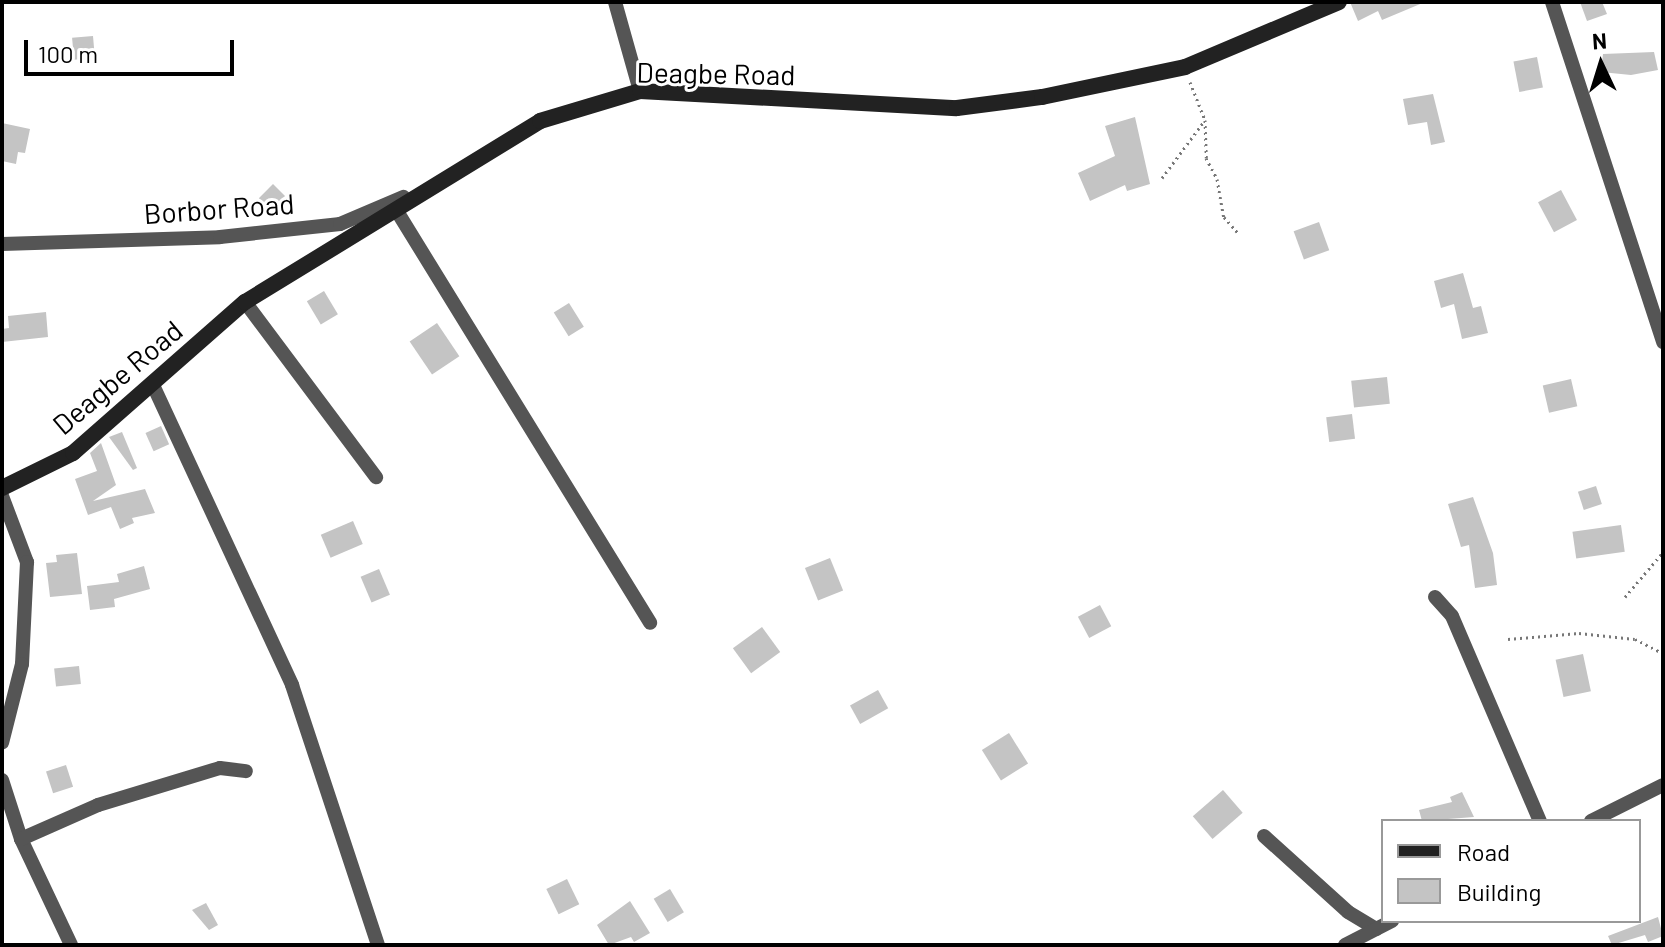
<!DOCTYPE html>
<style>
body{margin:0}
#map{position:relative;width:1665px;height:947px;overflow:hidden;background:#fff;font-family:Barlow,sans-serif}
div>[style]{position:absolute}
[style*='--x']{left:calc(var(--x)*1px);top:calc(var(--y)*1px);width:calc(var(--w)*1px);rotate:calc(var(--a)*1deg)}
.building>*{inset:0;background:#c4c4c4;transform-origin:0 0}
.path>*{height:3px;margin-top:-1.5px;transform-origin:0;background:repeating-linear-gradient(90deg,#777 0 2px,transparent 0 6px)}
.street>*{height:14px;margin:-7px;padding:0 7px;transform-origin:7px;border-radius:7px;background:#555}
.secondary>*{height:16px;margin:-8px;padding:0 8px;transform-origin:8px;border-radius:8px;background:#222}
span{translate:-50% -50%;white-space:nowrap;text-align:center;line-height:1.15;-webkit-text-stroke:6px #fff;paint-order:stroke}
.street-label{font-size:28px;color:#000}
.frame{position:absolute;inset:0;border:4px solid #000;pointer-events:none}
.legend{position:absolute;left:1381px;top:819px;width:260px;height:104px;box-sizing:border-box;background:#fff;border:2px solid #999;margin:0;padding:10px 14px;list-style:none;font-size:24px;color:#000}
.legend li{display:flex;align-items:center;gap:16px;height:40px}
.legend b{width:40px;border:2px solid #999}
.north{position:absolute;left:1561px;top:24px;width:80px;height:80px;-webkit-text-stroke:6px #fff;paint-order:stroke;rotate:356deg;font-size:22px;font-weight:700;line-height:32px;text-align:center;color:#000}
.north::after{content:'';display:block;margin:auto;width:28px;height:36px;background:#000;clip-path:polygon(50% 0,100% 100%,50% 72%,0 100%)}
.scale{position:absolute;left:24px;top:40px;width:210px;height:36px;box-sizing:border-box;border:4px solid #000;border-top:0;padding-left:10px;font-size:24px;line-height:28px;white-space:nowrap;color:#000;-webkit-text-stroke:6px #fff;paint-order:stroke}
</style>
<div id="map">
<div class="building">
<div style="clip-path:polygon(1350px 2px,1425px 2px,1382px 20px,1378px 11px,1358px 21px)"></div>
<div style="clip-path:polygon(1580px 2px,1602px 2px,1607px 14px,1587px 21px)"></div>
<div style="left:93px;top:36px;width:22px;height:21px;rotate:85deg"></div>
<div style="clip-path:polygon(1654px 52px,1658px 70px,1631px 75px,1601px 72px,1603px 54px)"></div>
<div style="left:1537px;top:57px;width:31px;height:24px;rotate:79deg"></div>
<div style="clip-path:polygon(1433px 94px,1445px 142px,1431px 145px,1427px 122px,1408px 125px,1403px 99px)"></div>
<div style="clip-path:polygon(1135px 117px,1150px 184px,1127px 191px,1125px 185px,1090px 201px,1078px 173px,1115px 156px,1105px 126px)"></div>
<div style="clip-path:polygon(2px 123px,30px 129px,25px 153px,18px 152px,16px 164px,2px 161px)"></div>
<div style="left:273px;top:184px;width:17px;height:20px;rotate:45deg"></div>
<div style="left:1561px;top:190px;width:34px;height:26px;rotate:62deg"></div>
<div style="left:1319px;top:222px;width:30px;height:27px;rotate:70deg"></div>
<div style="clip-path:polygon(1463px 273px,1473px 308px,1481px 306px,1488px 333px,1462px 339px,1454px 304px,1441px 308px,1434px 281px)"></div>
<div style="left:324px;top:291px;width:27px;height:20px;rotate:59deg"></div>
<div style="left:569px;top:303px;width:28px;height:18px;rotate:58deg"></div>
<div style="clip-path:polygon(46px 312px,48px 337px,2px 342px,2px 329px,9px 328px,8px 316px)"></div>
<div style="left:437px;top:323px;width:40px;height:33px;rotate:56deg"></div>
<div style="left:1387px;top:377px;width:27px;height:36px;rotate:84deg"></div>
<div style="left:1571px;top:379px;width:28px;height:29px;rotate:77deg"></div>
<div style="left:1352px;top:414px;width:25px;height:26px;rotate:83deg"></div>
<div style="left:161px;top:426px;width:20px;height:17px;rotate:66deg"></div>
<div style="clip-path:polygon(122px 432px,137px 468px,133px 470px,109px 437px)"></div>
<div style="clip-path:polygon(101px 443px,116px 485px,93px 501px,145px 489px,155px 513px,132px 518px,134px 523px,120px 529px,111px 507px,88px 515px,75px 479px,97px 471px,90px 453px)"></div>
<div style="left:1596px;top:486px;width:19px;height:19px;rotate:72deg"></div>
<div style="clip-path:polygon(1473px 497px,1493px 553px,1497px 585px,1475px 588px,1469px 545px,1461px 547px,1448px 504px)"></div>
<div style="left:353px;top:521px;width:25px;height:35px;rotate:67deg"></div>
<div style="left:1621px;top:525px;width:27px;height:49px;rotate:82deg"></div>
<div style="clip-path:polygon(77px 553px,82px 594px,50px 597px,46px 563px,57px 562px,56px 555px)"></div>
<div style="left:830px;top:558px;width:35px;height:27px;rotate:68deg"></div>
<div style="clip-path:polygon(144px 566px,150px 589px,114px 599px,115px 607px,90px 610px,87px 586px,119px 582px,117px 574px)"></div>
<div style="left:379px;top:569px;width:28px;height:20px;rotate:67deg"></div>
<div style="left:1100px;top:605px;width:24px;height:25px;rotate:62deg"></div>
<div style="left:762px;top:627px;width:31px;height:36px;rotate:54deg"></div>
<div style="left:1583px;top:654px;width:38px;height:28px;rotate:78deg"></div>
<div style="left:79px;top:666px;width:18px;height:25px;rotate:84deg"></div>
<div style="left:878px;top:690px;width:21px;height:32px;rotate:61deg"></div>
<div style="left:1009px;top:733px;width:36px;height:32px;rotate:58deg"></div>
<div style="left:66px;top:765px;width:23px;height:21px;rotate:72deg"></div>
<div style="left:1223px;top:790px;width:30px;height:40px;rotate:49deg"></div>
<div style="clip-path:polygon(1462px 792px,1474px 817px,1422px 821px,1419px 810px,1452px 802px,1450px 797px)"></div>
<div style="left:567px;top:879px;width:28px;height:23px;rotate:64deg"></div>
<div style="left:670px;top:889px;width:27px;height:19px;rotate:59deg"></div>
<div style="clip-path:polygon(630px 901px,650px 933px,634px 942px,631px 937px,609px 945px,597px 925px)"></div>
<div style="clip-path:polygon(206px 903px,218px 925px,209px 930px,192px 910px)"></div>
<div style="clip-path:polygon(1658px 917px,1663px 936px,1648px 942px,1645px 935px,1612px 945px,1608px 936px)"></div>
</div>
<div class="path">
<div style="--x:1190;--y:82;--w:41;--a:68.5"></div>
<div style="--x:1205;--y:120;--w:38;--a:88"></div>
<div style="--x:1206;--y:158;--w:24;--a:62"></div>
<div style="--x:1217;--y:179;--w:39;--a:80"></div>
<div style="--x:1224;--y:217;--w:21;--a:49"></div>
<div style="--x:1162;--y:178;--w:72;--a:-53.4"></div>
<div style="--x:1625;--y:597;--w:59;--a:-49.8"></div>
<div style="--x:1508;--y:639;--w:71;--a:-4.8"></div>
<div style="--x:1579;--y:633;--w:56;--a:6.1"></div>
<div style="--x:1635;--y:639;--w:31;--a:27"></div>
</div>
<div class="street">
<div style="--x:615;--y:2;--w:92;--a:74.3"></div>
<div style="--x:1552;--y:2;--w:358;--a:71.9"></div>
<div style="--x:395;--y:208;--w:487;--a:58.4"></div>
<div style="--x:2;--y:244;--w:218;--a:-1.8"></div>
<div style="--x:220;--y:237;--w:121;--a:-6.2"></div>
<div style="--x:340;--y:224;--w:69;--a:-23.2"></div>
<div style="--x:245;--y:302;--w:219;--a:53.2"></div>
<div style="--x:152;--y:383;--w:333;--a:65.1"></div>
<div style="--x:292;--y:685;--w:274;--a:71.7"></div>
<div style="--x:2;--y:496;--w:71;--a:69.3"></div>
<div style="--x:27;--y:562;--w:102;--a:92.8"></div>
<div style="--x:22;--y:664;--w:81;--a:104.2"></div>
<div style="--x:1435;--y:597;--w:25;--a:48"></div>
<div style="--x:1452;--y:616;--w:223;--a:66.8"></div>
<div style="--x:2;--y:780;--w:62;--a:72.1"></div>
<div style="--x:21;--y:839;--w:117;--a:64.7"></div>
<div style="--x:1591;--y:821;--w:80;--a:-26.6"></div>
<div style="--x:1264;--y:836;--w:113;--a:42.1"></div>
<div style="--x:1348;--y:912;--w:33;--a:31"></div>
<div style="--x:21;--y:839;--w:84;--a:-23.8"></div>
<div style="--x:98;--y:805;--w:127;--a:-16.9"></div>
<div style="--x:220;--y:768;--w:26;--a:7"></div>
<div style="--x:1345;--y:945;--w:53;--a:-27.1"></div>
</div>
<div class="secondary">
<div style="--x:2;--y:488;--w:79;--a:-26.2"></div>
<div style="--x:73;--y:453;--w:229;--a:-41.3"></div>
<div style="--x:245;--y:302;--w:346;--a:-31.5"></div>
<div style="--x:540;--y:121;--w:104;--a:-16.7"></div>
<div style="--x:640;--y:91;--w:317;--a:3.1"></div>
<div style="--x:957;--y:108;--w:86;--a:-7.4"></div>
<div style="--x:1042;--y:97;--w:146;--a:-11.8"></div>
<div style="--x:1185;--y:67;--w:167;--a:-22.9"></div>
</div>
<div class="street-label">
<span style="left:716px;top:73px;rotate:1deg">Deagbe Road</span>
<span style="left:219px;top:208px;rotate:-4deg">Borbor Road</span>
<span style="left:117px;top:377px;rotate:-40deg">Deagbe Road</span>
</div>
<div class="frame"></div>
<ul class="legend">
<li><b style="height:10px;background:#222"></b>Road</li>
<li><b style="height:22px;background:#c4c4c4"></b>Building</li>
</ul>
<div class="north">N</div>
<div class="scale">100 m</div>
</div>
